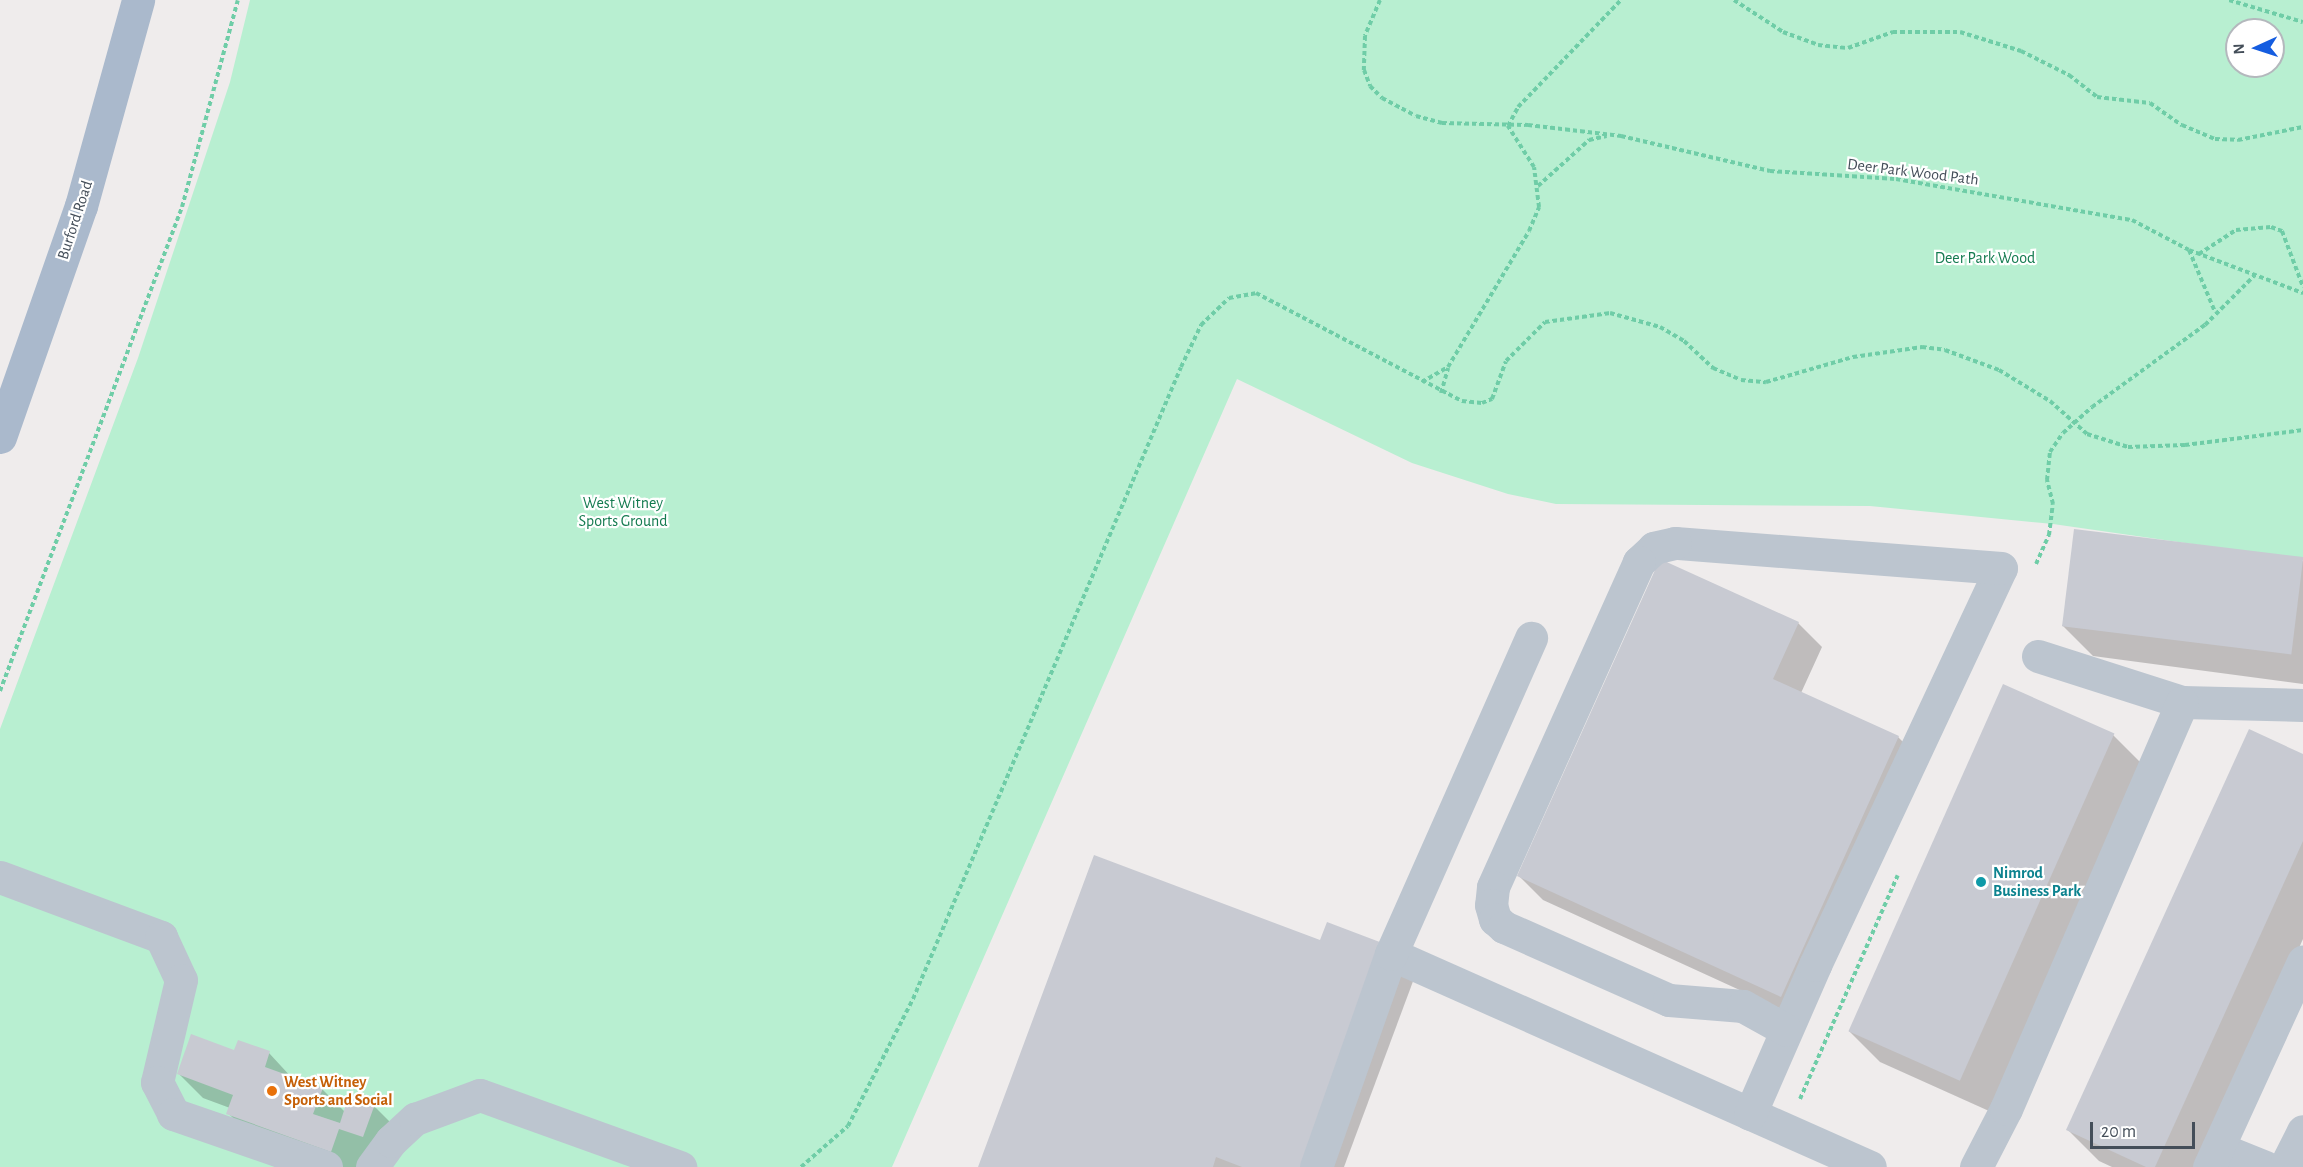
<!DOCTYPE html>
<style>
body{margin:0}
#map{position:relative;width:2303px;height:1167px;overflow:hidden;background:#efecec;font-family:"Alegreya Sans",sans-serif}
div>[style]{position:absolute}
[style*='--x']{left:calc(var(--x)*1px);top:calc(var(--y)*1px);width:calc(var(--w)*1px);rotate:calc(var(--a)*1deg)}
.green>*{inset:0;background:#b8efd1}
.shadow>*{inset:0;background:#0003}
.building>*{inset:0;background:#c8cad2;transform-origin:0 0}
.path>*{height:4px;margin-top:-2px;transform-origin:0;background:repeating-linear-gradient(90deg,#6fcda7 0 4.5px,transparent 0 7.5px)}
.minor>*{height:33px;margin:-16.5px;padding:0 16.5px;transform-origin:16.5px;border-radius:16.5px;background:#bcc5cf}
.major>*{height:33px;margin:-16.5px;padding:0 16.5px;transform-origin:16.5px;border-radius:16.5px;background:#aab9cc}
.dots>*{width:16px;height:16px;translate:-50% -50%;box-sizing:border-box;border:3px solid #fff;border-radius:50%}
span{translate:-50% -50%;white-space:nowrap;text-align:center;line-height:1.15;-webkit-text-stroke:4.5px #fff;paint-order:stroke}
.street-label{font-size:16px;color:#444e59}
.park-label{font-size:16px;color:#147b50}
.culture-label{font-size:16px;color:#0d838f;font-weight:700}
.left{translate:0 -50%;text-align:left}
.food-label{font-size:16px;color:#c56008;font-weight:700}
.north{position:absolute;left:2225px;top:18px;width:60px;height:60px;box-sizing:border-box;background:#fff;border:2px solid #b4b8bd;border-radius:50%;rotate:267deg;font-size:16px;font-weight:700;line-height:24px;text-align:center;color:#444e59}
.north::after{content:'';display:block;margin:auto;width:21px;height:27px;background:#155de0;clip-path:polygon(50% 0,100% 100%,50% 72%,0 100%)}
.scale{position:absolute;left:2090px;top:1122px;width:105px;height:27px;box-sizing:border-box;border:3px solid #444e59;border-top:0;padding-left:8px;font-size:18px;line-height:21px;white-space:nowrap;color:#444e59;-webkit-text-stroke:4px #fff;paint-order:stroke}
</style>
<div id="map">
<div class="green">
<div style="clip-path:polygon(evenodd,250px 0,2303px 0,2303px 560px,2053px 524px,1870px 506px,1556px 504px,1508px 494px,1412px 463px,1237px 379px,892px 1167px,0 1167px,0 729px,138px 358px,230px 82px,250px 0,2237px 30px,2273px 30px,2273px 66px,2237px 66px,2237px 30px)"></div>
</div>
<div class="shadow">
<div style="clip-path:polygon(2303px 561px,2303px 684px,2093px 656px,2062px 625px)"></div>
<div style="clip-path:polygon(1798px 623px,1822px 647px,1801px 693px,1898px 737px,1922px 761px,1805px 1020px,1543px 900px,1519px 876px)"></div>
<div style="clip-path:polygon(2113px 735px,2144px 766px,1989px 1111px,1880px 1062px,1849px 1031px)"></div>
<div style="clip-path:polygon(2303px 755px,2303px 939px,2200px 1167px,2112px 1167px,2099px 1161px,2068px 1130px)"></div>
<div style="clip-path:polygon(1094px 857px,1415px 976px,1344px 1167px,980px 1167px)"></div>
<div style="clip-path:polygon(235px 1052px,269px 1053px,293px 1079px,322px 1089px,345px 1112px,374px 1106px,398px 1130px,357px 1167px,334px 1167px,252px 1137px,228px 1113px,230px 1108px,203px 1098px,179px 1074px)"></div>
</div>
<div class="building">
<div style="left:2074px;top:529px;width:231px;height:98px;rotate:7deg"></div>
<div style="clip-path:polygon(1660px 559px,1799px 622px,1773px 679px,1899px 736px,1781px 997px,1517px 876px)"></div>
<div style="left:2003px;top:684px;width:122px;height:380px;rotate:24deg"></div>
<div style="clip-path:polygon(2249px 729px,2303px 754px,2303px 841px,2155px 1167px,2146px 1167px,2066px 1130px)"></div>
<div style="clip-path:polygon(1094px 855px,1320px 940px,1327px 922px,1385px 944px,1302px 1167px,1242px 1167px,1216px 1157px,1213px 1167px,978px 1167px)"></div>
<div style="clip-path:polygon(191px 1034px,234px 1050px,238px 1040px,270px 1051px,265px 1067px,323px 1088px,313px 1114px,340px 1123px,349px 1095px,375px 1104px,363px 1137px,339px 1129px,331px 1152px,226px 1114px,233px 1095px,177px 1074px)"></div>
</div>
<div class="path">
<div style="--x:1380;--y:0;--w:39;--a:113"></div>
<div style="--x:1365;--y:36;--w:34;--a:92"></div>
<div style="--x:1364;--y:70;--w:17;--a:69"></div>
<div style="--x:1370;--y:86;--w:17;--a:45"></div>
<div style="--x:1382;--y:98;--w:38;--a:28"></div>
<div style="--x:1416;--y:116;--w:27;--a:15"></div>
<div style="--x:1442;--y:123;--w:86;--a:1.3"></div>
<div style="--x:1528;--y:125;--w:94;--a:6.7"></div>
<div style="--x:1621;--y:136;--w:153;--a:13.2"></div>
<div style="--x:1770;--y:171;--w:126;--a:3.6"></div>
<div style="--x:1896;--y:179;--w:240;--a:9.9"></div>
<div style="--x:2132;--y:220;--w:64;--a:27.8"></div>
<div style="--x:2189;--y:250;--w:122;--a:20.7"></div>
<div style="--x:1734;--y:0;--w:59;--a:33.1"></div>
<div style="--x:1783;--y:32;--w:37;--a:20"></div>
<div style="--x:1818;--y:45;--w:30;--a:6"></div>
<div style="--x:1848;--y:48;--w:48;--a:-19.6"></div>
<div style="--x:1893;--y:32;--w:67;--a:0"></div>
<div style="--x:1960;--y:32;--w:64;--a:17.3"></div>
<div style="--x:2021;--y:51;--w:54;--a:26.6"></div>
<div style="--x:2069;--y:75;--w:36;--a:38"></div>
<div style="--x:2097;--y:97;--w:53;--a:6.5"></div>
<div style="--x:2150;--y:103;--w:39;--a:35"></div>
<div style="--x:2182;--y:125;--w:36;--a:23"></div>
<div style="--x:2215;--y:139;--w:23;--a:2"></div>
<div style="--x:2238;--y:140;--w:66;--a:-11.3"></div>
<div style="--x:2229;--y:0;--w:77;--a:16.6"></div>
<div style="--x:1538;--y:186;--w:69;--a:-42"></div>
<div style="--x:1589;--y:140;--w:18;--a:-13"></div>
<div style="--x:2189;--y:250;--w:67;--a:67.2"></div>
<div style="--x:2199;--y:254;--w:44;--a:-33"></div>
<div style="--x:2236;--y:230;--w:35;--a:-5"></div>
<div style="--x:2271;--y:227;--w:12;--a:20"></div>
<div style="--x:2282;--y:231;--w:60;--a:69.4"></div>
<div style="--x:1422;--y:382;--w:30;--a:-30"></div>
<div style="--x:1448;--y:367;--w:158;--a:-59.2"></div>
<div style="--x:1529;--y:231;--w:26;--a:-67"></div>
<div style="--x:1539;--y:207;--w:40;--a:-97.1"></div>
<div style="--x:1534;--y:167;--w:49;--a:-122.4"></div>
<div style="--x:1508;--y:126;--w:21;--a:-62"></div>
<div style="--x:1518;--y:107;--w:149;--a:-46.1"></div>
<div style="--x:1441;--y:393;--w:26;--a:-74"></div>
<div style="--x:2036;--y:564;--w:32;--a:-66"></div>
<div style="--x:2049;--y:535;--w:31;--a:-83"></div>
<div style="--x:2053;--y:504;--w:25;--a:-104"></div>
<div style="--x:2047;--y:480;--w:28;--a:-84"></div>
<div style="--x:2050;--y:452;--w:23;--a:-56"></div>
<div style="--x:2063;--y:433;--w:39;--a:-42"></div>
<div style="--x:2092;--y:407;--w:140;--a:-36"></div>
<div style="--x:2205;--y:325;--w:69;--a:-45"></div>
<div style="--x:0;--y:691;--w:517;--a:-69.39"></div>
<div style="--x:182;--y:207;--w:214;--a:-74.9"></div>
<div style="--x:1800;--y:1099;--w:244;--a:-66.4"></div>
<div style="--x:801;--y:1167;--w:62;--a:-41.1"></div>
<div style="--x:848;--y:1126;--w:143;--a:-62.9"></div>
<div style="--x:913;--y:999;--w:686;--a:-67.02"></div>
<div style="--x:1181;--y:367;--w:47;--a:-64.5"></div>
<div style="--x:1201;--y:325;--w:39;--a:-44"></div>
<div style="--x:1229;--y:298;--w:27;--a:-10"></div>
<div style="--x:1256;--y:293;--w:233;--a:27.7"></div>
<div style="--x:1462;--y:401;--w:20;--a:6"></div>
<div style="--x:1482;--y:403;--w:11;--a:-22"></div>
<div style="--x:1492;--y:399;--w:40;--a:-69.8"></div>
<div style="--x:1506;--y:361;--w:55;--a:-45"></div>
<div style="--x:1545;--y:322;--w:66;--a:-7.9"></div>
<div style="--x:1610;--y:313;--w:52;--a:15.6"></div>
<div style="--x:1660;--y:327;--w:28;--a:30"></div>
<div style="--x:1684;--y:341;--w:40;--a:43"></div>
<div style="--x:1713;--y:368;--w:30;--a:23"></div>
<div style="--x:1741;--y:380;--w:25;--a:5"></div>
<div style="--x:1766;--y:382;--w:91;--a:-16"></div>
<div style="--x:1853;--y:357;--w:70;--a:-8.2"></div>
<div style="--x:1922;--y:347;--w:23;--a:7"></div>
<div style="--x:1945;--y:350;--w:58;--a:20.3"></div>
<div style="--x:1999;--y:370;--w:60;--a:31.3"></div>
<div style="--x:2050;--y:401;--w:50;--a:41.7"></div>
<div style="--x:2087;--y:434;--w:43;--a:17.6"></div>
<div style="--x:2128;--y:447;--w:57;--a:-2"></div>
<div style="--x:2185;--y:445;--w:119;--a:-7.2"></div>
</div>
<div class="minor">
<div style="--x:2038;--y:656;--w:151;--a:17.7"></div>
<div style="--x:2182;--y:702;--w:121;--a:1.4"></div>
<div style="--x:0;--y:877;--w:172;--a:20.4"></div>
<div style="--x:161;--y:937;--w:47;--a:65.1"></div>
<div style="--x:181;--y:980;--w:105;--a:103.2"></div>
<div style="--x:157;--y:1082;--w:36;--a:63"></div>
<div style="--x:173;--y:1114;--w:162;--a:19.1"></div>
<div style="--x:1391;--y:954;--w:524;--a:23.97"></div>
<div style="--x:1750;--y:1114;--w:163;--a:-66.4"></div>
<div style="--x:1815;--y:965;--w:438;--a:-64.9"></div>
<div style="--x:2001;--y:568;--w:327;--a:-175.6"></div>
<div style="--x:1675;--y:543;--w:22;--a:167"></div>
<div style="--x:1654;--y:548;--w:21;--a:137"></div>
<div style="--x:1639;--y:562;--w:356;--a:114.2"></div>
<div style="--x:1493;--y:887;--w:18;--a:96"></div>
<div style="--x:1491;--y:905;--w:15;--a:74"></div>
<div style="--x:1495;--y:919;--w:12;--a:42"></div>
<div style="--x:1504;--y:927;--w:180;--a:23.9"></div>
<div style="--x:1669;--y:1000;--w:74;--a:4.6"></div>
<div style="--x:1743;--y:1006;--w:49;--a:29.2"></div>
<div style="--x:2218;--y:1148;--w:51;--a:22"></div>
<div style="--x:372;--y:1167;--w:32;--a:-54"></div>
<div style="--x:391;--y:1141;--w:33;--a:-43"></div>
<div style="--x:415;--y:1119;--w:69;--a:-20.3"></div>
<div style="--x:480;--y:1095;--w:213;--a:19.8"></div>
<div style="--x:1316;--y:1167;--w:226;--a:-70.6"></div>
<div style="--x:1391;--y:954;--w:346;--a:-66.1"></div>
<div style="--x:1976;--y:1167;--w:65;--a:-62.7"></div>
<div style="--x:2006;--y:1109;--w:443;--a:-66.6"></div>
<div style="--x:2209;--y:1167;--w:226;--a:-65.4"></div>
<div style="--x:2285;--y:1167;--w:40;--a:-63.4"></div>
</div>
<div class="major">
<div style="--x:0;--y:437;--w:245;--a:-70.7"></div>
<div style="--x:81;--y:206;--w:214;--a:-74.5"></div>
</div>
<div class="dots">
<div style="left:1981px;top:882px;background:#0f9aa8"></div>
<div style="left:272px;top:1091px;background:#e8710a"></div>
</div>
<div class="street-label">
<span style="left:1913px;top:172px;rotate:7deg">Deer Park Wood Path</span>
<span style="left:75px;top:220px;rotate:-72deg">Burford Road</span>
</div>
<div class="park-label">
<span style="left:1985px;top:258px">Deer Park Wood</span>
<span style="left:623px;top:512px">West Witney<br>Sports Ground</span>
</div>
<div class="culture-label">
<span class="left" style="left:1993px;top:882px">Nimrod<br>Business Park</span>
</div>
<div class="food-label">
<span class="left" style="left:284px;top:1091px">West Witney<br>Sports and Social</span>
</div>
<div class="north">N</div>
<div class="scale">20 m</div>
</div>
